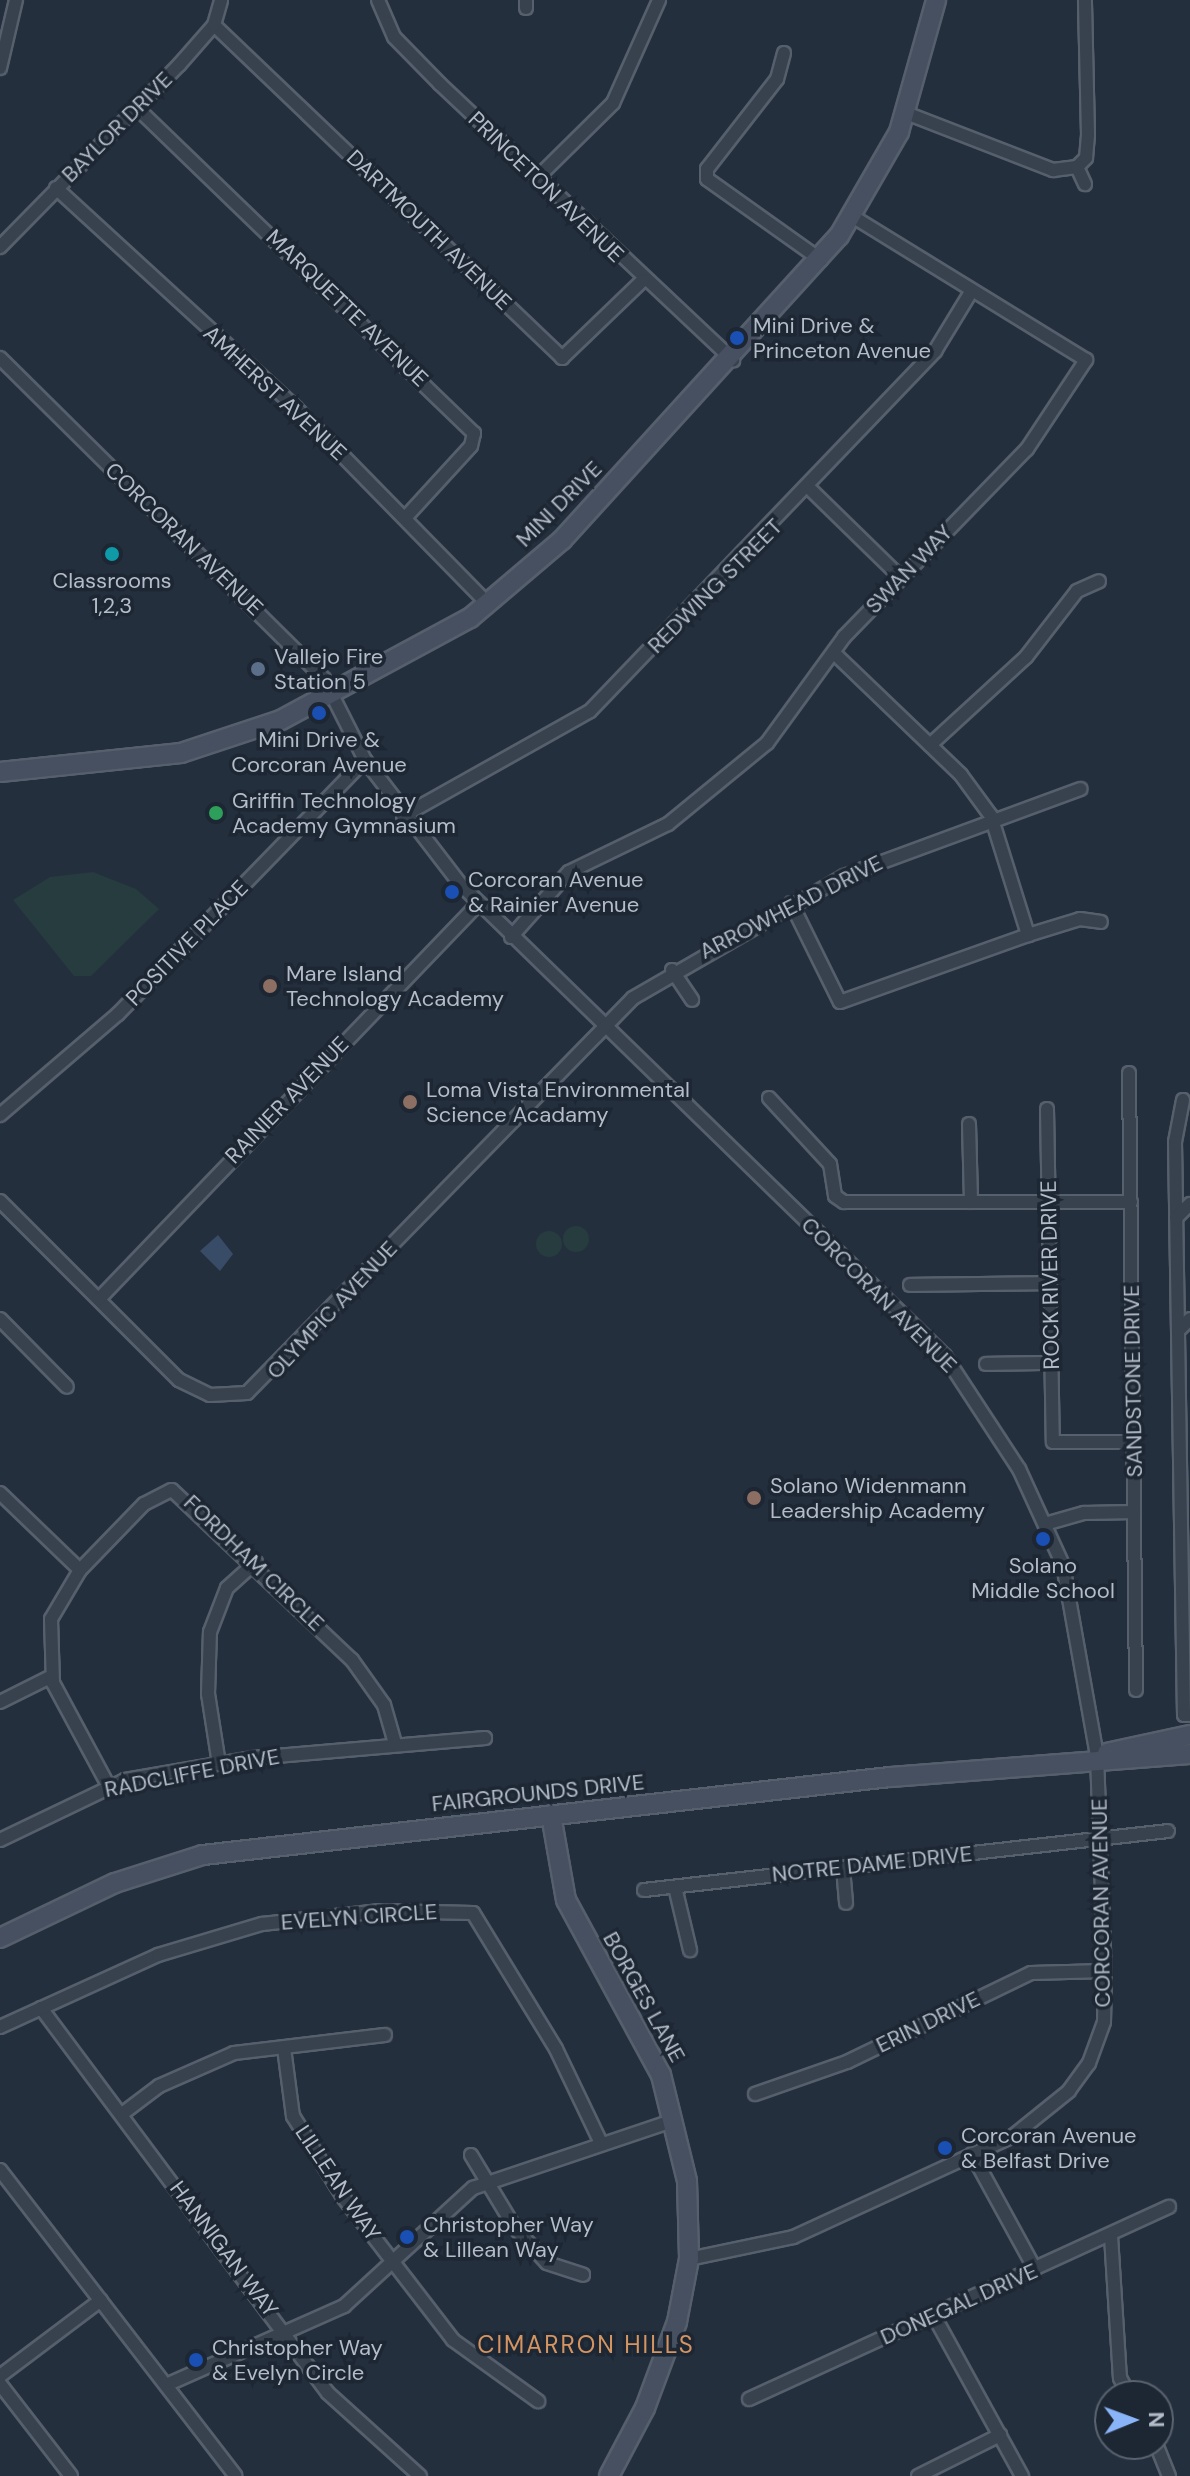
<!DOCTYPE html>
<style>
body{margin:0}
#map{position:relative;width:1190px;height:2476px;overflow:hidden;background:#242f3e;font-family:"DM Sans",sans-serif}
div>[style]{position:absolute}
[style*='--x']{left:calc(var(--x)*1px);top:calc(var(--y)*1px);width:calc(var(--w)*1px);rotate:calc(var(--a)*1deg)}
.green>*{inset:0;background:#263c3f}
.round{border-radius:50%}
.water>*{inset:0;background:#394c67}
.roads{filter:drop-shadow(2px 0 #565f6c) drop-shadow(-2px 0 #565f6c) drop-shadow(0 2px #565f6c) drop-shadow(0 -2px #565f6c)}
.street>*{height:12px;margin:-6px;padding:0 6px;transform-origin:6px;border-radius:6px;background:#38414e}
.secondary>*{height:18px;margin:-9px;padding:0 9px;transform-origin:9px;border-radius:9px;background:#465061}
.dots>*{width:22px;height:22px;translate:-50% -50%;box-sizing:border-box;border:4px solid #1d2633;border-radius:50%}
span{translate:-50% -50%;white-space:nowrap;text-align:center;line-height:1.15;-webkit-text-stroke:7px #1d2633;paint-order:stroke}
.street-label{font-size:22px;color:#b4bcc9}
.poi-label{font-size:22px;color:#b4bcc9}
.left{translate:0 -50%;text-align:left}
.neighbourhood-label{font-size:24px;color:#d59563;letter-spacing:2px}
.north{position:absolute;left:1094px;top:2380px;width:80px;height:80px;box-sizing:border-box;background:#1d2633;border:2px solid #59626f;border-radius:50%;rotate:89deg;font-size:22px;font-weight:700;line-height:32px;text-align:center;color:#b4bcc9}
.north::after{content:'';display:block;margin:auto;width:28px;height:36px;background:#8ab4f8;clip-path:polygon(50% 0,100% 100%,50% 72%,0 100%)}
</style>
<div id="map">
<div class="green">
<div style="clip-path:polygon(93px 872px,136px 889px,159px 909px,91px 976px,74px 976px,13px 900px,50px 877px)"></div>
<div class="round" style="left:563px;top:1226px;width:26px;height:26px"></div>
<div class="round" style="left:536px;top:1231px;width:26px;height:26px"></div>
</div>
<div class="water">
<div style="clip-path:polygon(218px 1235px,233px 1254px,220px 1271px,200px 1251px)"></div>
</div>
<div class="roads">
<div class="street">
<div style="--x:378;--y:0;--w:40;--a:66.6"></div>
<div style="--x:394;--y:37;--w:66;--a:45.6"></div>
<div style="--x:440;--y:84;--w:403;--a:43.3"></div>
<div style="--x:526;--y:0;--w:8;--a:90"></div>
<div style="--x:214;--y:25;--w:482;--a:43.7"></div>
<div style="--x:562;--y:358;--w:112;--a:-43.9"></div>
<div style="--x:784;--y:53;--w:27;--a:105"></div>
<div style="--x:777;--y:79;--w:114;--a:127.9"></div>
<div style="--x:707;--y:169;--w:10;--a:90"></div>
<div style="--x:707;--y:179;--w:140;--a:35.4"></div>
<div style="--x:0;--y:68;--w:70;--a:-76.8"></div>
<div style="--x:136;--y:107;--w:470;--a:44"></div>
<div style="--x:474;--y:433;--w:13;--a:103"></div>
<div style="--x:471;--y:446;--w:98;--a:132.5"></div>
<div style="--x:906;--y:113;--w:158;--a:21.2"></div>
<div style="--x:1053;--y:170;--w:24;--a:-7"></div>
<div style="--x:1077;--y:167;--w:13;--a:-45"></div>
<div style="--x:1086;--y:158;--w:23;--a:-85"></div>
<div style="--x:1088;--y:135;--w:135;--a:-91.3"></div>
<div style="--x:1077;--y:167;--w:19;--a:65"></div>
<div style="--x:537;--y:178;--w:107;--a:-44.6"></div>
<div style="--x:613;--y:103;--w:113;--a:-65.9"></div>
<div style="--x:56;--y:188;--w:326;--a:42.5"></div>
<div style="--x:296;--y:408;--w:273;--a:45.6"></div>
<div style="--x:0;--y:247;--w:255;--a:-45.5"></div>
<div style="--x:179;--y:65;--w:53;--a:-48.8"></div>
<div style="--x:214;--y:25;--w:26;--a:-74"></div>
<div style="--x:0;--y:358;--w:456;--a:44.7"></div>
<div style="--x:324;--y:679;--w:91;--a:63.2"></div>
<div style="--x:365;--y:760;--w:156;--a:52.5"></div>
<div style="--x:460;--y:884;--w:677;--a:44.22"></div>
<div style="--x:945;--y:1356;--w:135;--a:56.8"></div>
<div style="--x:1019;--y:1469;--w:106;--a:65.4"></div>
<div style="--x:1063;--y:1565;--w:194;--a:79.9"></div>
<div style="--x:1097;--y:1756;--w:215;--a:87.9"></div>
<div style="--x:1105;--y:1971;--w:51;--a:91.1"></div>
<div style="--x:1104;--y:2022;--w:44;--a:110.1"></div>
<div style="--x:1089;--y:2063;--w:34;--a:126"></div>
<div style="--x:1069;--y:2091;--w:72;--a:141.2"></div>
<div style="--x:1013;--y:2136;--w:242;--a:155.3"></div>
<div style="--x:793;--y:2237;--w:106;--a:168.1"></div>
<div style="--x:810;--y:489;--w:124;--a:44.3"></div>
<div style="--x:834;--y:653;--w:176;--a:43.8"></div>
<div style="--x:961;--y:775;--w:51;--a:53.8"></div>
<div style="--x:991;--y:816;--w:125;--a:72.7"></div>
<div style="--x:930;--y:745;--w:130;--a:-42.5"></div>
<div style="--x:1026;--y:657;--w:83;--a:-52.3"></div>
<div style="--x:1077;--y:591;--w:24;--a:-24"></div>
<div style="--x:403;--y:816;--w:214;--a:-29.3"></div>
<div style="--x:590;--y:711;--w:499;--a:-46.2"></div>
<div style="--x:935;--y:351;--w:69;--a:-58.6"></div>
<div style="--x:791;--y:903;--w:110;--a:63.7"></div>
<div style="--x:840;--y:1002;--w:200;--a:-19.6"></div>
<div style="--x:1028;--y:935;--w:54;--a:-17.1"></div>
<div style="--x:1080;--y:919;--w:21;--a:8"></div>
<div style="--x:511;--y:937;--w:87;--a:-48.3"></div>
<div style="--x:569;--y:872;--w:110;--a:-25.9"></div>
<div style="--x:668;--y:824;--w:128;--a:-39.3"></div>
<div style="--x:767;--y:743;--w:131;--a:-54"></div>
<div style="--x:844;--y:637;--w:262;--a:-45.8"></div>
<div style="--x:1027;--y:449;--w:107;--a:-56.5"></div>
<div style="--x:1086;--y:360;--w:275;--a:-148.4"></div>
<div style="--x:672;--y:970;--w:36;--a:56"></div>
<div style="--x:1129;--y:1073;--w:617;--a:89.35"></div>
<div style="--x:769;--y:1098;--w:90;--a:47.3"></div>
<div style="--x:830;--y:1164;--w:32;--a:81"></div>
<div style="--x:835;--y:1196;--w:11;--a:34"></div>
<div style="--x:844;--y:1202;--w:287;--a:0"></div>
<div style="--x:1183;--y:1100;--w:43;--a:100.8"></div>
<div style="--x:1175;--y:1142;--w:573;--a:89.1"></div>
<div style="--x:1184;--y:1715;--w:6;--a:0"></div>
<div style="--x:1047;--y:1109;--w:333;--a:89"></div>
<div style="--x:1053;--y:1442;--w:80;--a:0"></div>
<div style="--x:0;--y:1115;--w:155;--a:-40.6"></div>
<div style="--x:118;--y:1014;--w:354;--a:-45.8"></div>
<div style="--x:969;--y:1124;--w:78;--a:88.5"></div>
<div style="--x:0;--y:1201;--w:253;--a:45"></div>
<div style="--x:179;--y:1380;--w:34;--a:26"></div>
<div style="--x:210;--y:1395;--w:37;--a:-3"></div>
<div style="--x:247;--y:1393;--w:552;--a:-45.66"></div>
<div style="--x:633;--y:998;--w:244;--a:-30"></div>
<div style="--x:844;--y:876;--w:252;--a:-20.2"></div>
<div style="--x:1176;--y:1218;--w:20;--a:-45"></div>
<div style="--x:910;--y:1285;--w:140;--a:-0.8"></div>
<div style="--x:99;--y:1299;--w:547;--a:-46.18"></div>
<div style="--x:0;--y:1319;--w:95;--a:45.4"></div>
<div style="--x:1178;--y:1331;--w:17;--a:-45"></div>
<div style="--x:986;--y:1364;--w:66;--a:-0.9"></div>
<div style="--x:0;--y:1493;--w:111;--a:43.9"></div>
<div style="--x:1045;--y:1524;--w:41;--a:-15.8"></div>
<div style="--x:1084;--y:1513;--w:50;--a:-1.1"></div>
<div style="--x:0;--y:1702;--w:58;--a:-26.6"></div>
<div style="--x:219;--y:1764;--w:71;--a:-98.9"></div>
<div style="--x:208;--y:1694;--w:62;--a:-88.2"></div>
<div style="--x:210;--y:1632;--w:47;--a:-68.9"></div>
<div style="--x:227;--y:1588;--w:39;--a:-42"></div>
<div style="--x:108;--y:1785;--w:116;--a:-118.3"></div>
<div style="--x:53;--y:1683;--w:64;--a:-91.8"></div>
<div style="--x:51;--y:1619;--w:57;--a:-59.4"></div>
<div style="--x:80;--y:1570;--w:92;--a:-45.9"></div>
<div style="--x:144;--y:1504;--w:31;--a:-27"></div>
<div style="--x:172;--y:1490;--w:248;--a:43.4"></div>
<div style="--x:352;--y:1660;--w:55;--a:54.6"></div>
<div style="--x:384;--y:1705;--w:40;--a:74"></div>
<div style="--x:0;--y:1840;--w:139;--a:-25.6"></div>
<div style="--x:125;--y:1780;--w:130;--a:-9.8"></div>
<div style="--x:253;--y:1758;--w:233;--a:-4.9"></div>
<div style="--x:843;--y:1868;--w:35;--a:85"></div>
<div style="--x:675;--y:1887;--w:65;--a:76.6"></div>
<div style="--x:644;--y:1890;--w:527;--a:-6.42"></div>
<div style="--x:41;--y:2008;--w:480;--a:53.3"></div>
<div style="--x:328;--y:2393;--w:124;--a:42.1"></div>
<div style="--x:0;--y:2027;--w:174;--a:-24.5"></div>
<div style="--x:158;--y:1955;--w:109;--a:-16.6"></div>
<div style="--x:262;--y:1924;--w:119;--a:-6.3"></div>
<div style="--x:380;--y:1911;--w:93;--a:1.2"></div>
<div style="--x:473;--y:1913;--w:159;--a:58.6"></div>
<div style="--x:556;--y:2049;--w:104;--a:64.4"></div>
<div style="--x:284;--y:2048;--w:69;--a:82.5"></div>
<div style="--x:293;--y:2116;--w:95;--a:58.3"></div>
<div style="--x:343;--y:2197;--w:180;--a:52.4"></div>
<div style="--x:453;--y:2340;--w:105;--a:35.7"></div>
<div style="--x:755;--y:2094;--w:97;--a:-19.2"></div>
<div style="--x:847;--y:2062;--w:204;--a:-25.8"></div>
<div style="--x:1031;--y:1973;--w:74;--a:-1.5"></div>
<div style="--x:122;--y:2114;--w:46;--a:-37.1"></div>
<div style="--x:159;--y:2086;--w:82;--a:-23.7"></div>
<div style="--x:234;--y:2053;--w:152;--a:-6.8"></div>
<div style="--x:972;--y:2154;--w:131;--a:61.3"></div>
<div style="--x:471;--y:2155;--w:85;--a:58.9"></div>
<div style="--x:515;--y:2228;--w:47;--a:47.6"></div>
<div style="--x:547;--y:2263;--w:38;--a:18"></div>
<div style="--x:0;--y:2170;--w:386;--a:52.4"></div>
<div style="--x:1111;--y:2236;--w:142;--a:86.4"></div>
<div style="--x:1120;--y:2378;--w:21;--a:61"></div>
<div style="--x:934;--y:2316;--w:183;--a:61.2"></div>
<div style="--x:0;--y:2376;--w:126;--a:-37"></div>
<div style="--x:0;--y:2384;--w:116;--a:52.3"></div>
<div style="--x:166;--y:2385;--w:195;--a:-23.9"></div>
<div style="--x:344;--y:2306;--w:175;--a:-42.5"></div>
<div style="--x:473;--y:2188;--w:213;--a:-18.6"></div>
<div style="--x:749;--y:2399;--w:462;--a:-24.6"></div>
<div style="--x:1156;--y:2444;--w:35;--a:68"></div>
<div style="--x:918;--y:2476;--w:92;--a:-26.6"></div>
</div>
<div class="secondary">
<div style="--x:0;--y:772;--w:182;--a:-6"></div>
<div style="--x:181;--y:753;--w:105;--a:-18.3"></div>
<div style="--x:281;--y:720;--w:215;--a:-28.4"></div>
<div style="--x:470;--y:618;--w:121;--a:-40.3"></div>
<div style="--x:562;--y:540;--w:411;--a:-47.7"></div>
<div style="--x:839;--y:236;--w:120;--a:-60"></div>
<div style="--x:899;--y:132;--w:137;--a:-74.3"></div>
<div style="--x:1107;--y:1753;--w:85;--a:-12.2"></div>
<div style="--x:551;--y:1815;--w:86;--a:80"></div>
<div style="--x:566;--y:1900;--w:199;--a:61.5"></div>
<div style="--x:661;--y:2075;--w:109;--a:76.2"></div>
<div style="--x:687;--y:2181;--w:78;--a:88.5"></div>
<div style="--x:689;--y:2259;--w:64;--a:100.8"></div>
<div style="--x:677;--y:2322;--w:92;--a:110.4"></div>
<div style="--x:645;--y:2408;--w:77;--a:117.9"></div>
<div style="--x:0;--y:1938;--w:127;--a:-25.6"></div>
<div style="--x:115;--y:1883;--w:92;--a:-17.7"></div>
<div style="--x:203;--y:1855;--w:691;--a:-6.48"></div>
<div style="--x:890;--y:1777;--w:301;--a:-4.4"></div>
</div>
</div>
<div class="dots">
<div style="left:737px;top:338px;background:#1a4fb4"></div>
<div style="left:112px;top:554px;background:#0f9aa8"></div>
<div style="left:258px;top:669px;background:#5c6f8a"></div>
<div style="left:319px;top:713px;background:#1a4fb4"></div>
<div style="left:216px;top:813px;background:#2e9e5b"></div>
<div style="left:452px;top:892px;background:#1a4fb4"></div>
<div style="left:270px;top:986px;background:#8d6e63"></div>
<div style="left:410px;top:1102px;background:#8d6e63"></div>
<div style="left:754px;top:1498px;background:#8d6e63"></div>
<div style="left:1043px;top:1539px;background:#1a4fb4"></div>
<div style="left:945px;top:2148px;background:#1a4fb4"></div>
<div style="left:407px;top:2237px;background:#1a4fb4"></div>
<div style="left:196px;top:2360px;background:#1a4fb4"></div>
</div>
<div class="street-label">
<span style="left:117px;top:127px;rotate:-45deg">BAYLOR DRIVE</span>
<span style="left:546px;top:187px;rotate:44deg">PRINCETON AVENUE</span>
<span style="left:429px;top:230px;rotate:44deg">DARTMOUTH AVENUE</span>
<span style="left:347px;top:308px;rotate:44deg">MARQUETTE AVENUE</span>
<span style="left:275px;top:393px;rotate:43deg">AMHERST AVENUE</span>
<span style="left:559px;top:504px;rotate:-45deg">MINI DRIVE</span>
<span style="left:184px;top:539px;rotate:44deg">CORCORAN AVENUE</span>
<span style="left:909px;top:569px;rotate:-46deg">SWAN WAY</span>
<span style="left:715px;top:586px;rotate:-45deg">REDWING STREET</span>
<span style="left:791px;top:907px;rotate:-27deg">ARROWHEAD DRIVE</span>
<span style="left:187px;top:943px;rotate:-46deg">POSITIVE PLACE</span>
<span style="left:287px;top:1100px;rotate:-46deg">RAINIER AVENUE</span>
<span style="left:1050px;top:1275px;rotate:-91deg">ROCK RIVER DRIVE</span>
<span style="left:879px;top:1295px;rotate:45deg">CORCORAN AVENUE</span>
<span style="left:332px;top:1310px;rotate:-47deg">OLYMPIC AVENUE</span>
<span style="left:1133px;top:1381px;rotate:-91deg">SANDSTONE DRIVE</span>
<span style="left:254px;top:1563px;rotate:44deg">FORDHAM CIRCLE</span>
<span style="left:192px;top:1773px;rotate:-11deg">RADCLIFFE DRIVE</span>
<span style="left:538px;top:1793px;rotate:-6deg">FAIRGROUNDS DRIVE</span>
<span style="left:872px;top:1864px;rotate:-6deg">NOTRE DAME DRIVE</span>
<span style="left:1101px;top:1903px;rotate:-91deg">CORCORAN AVENUE</span>
<span style="left:359px;top:1917px;rotate:-4deg">EVELYN CIRCLE</span>
<span style="left:644px;top:1997px;rotate:61deg">BORGES LANE</span>
<span style="left:928px;top:2022px;rotate:-26deg">ERIN DRIVE</span>
<span style="left:338px;top:2183px;rotate:56deg">LILLEAN WAY</span>
<span style="left:224px;top:2249px;rotate:53deg">HANNIGAN WAY</span>
<span style="left:959px;top:2304px;rotate:-24deg">DONEGAL DRIVE</span>
</div>
<div class="poi-label">
<span class="left" style="left:753px;top:338px">Mini Drive &amp;<br>Princeton Avenue</span>
<span style="left:112px;top:593px">Classrooms<br>1,2,3</span>
<span class="left" style="left:274px;top:669px">Vallejo Fire<br>Station 5</span>
<span style="left:319px;top:752px">Mini Drive &amp;<br>Corcoran Avenue</span>
<span class="left" style="left:232px;top:813px">Griffin Technology<br>Academy Gymnasium</span>
<span class="left" style="left:468px;top:892px">Corcoran Avenue<br>&amp; Rainier Avenue</span>
<span class="left" style="left:286px;top:986px">Mare Island<br>Technology Academy</span>
<span class="left" style="left:426px;top:1102px">Loma Vista Environmental<br>Science Acadamy</span>
<span class="left" style="left:770px;top:1498px">Solano Widenmann<br>Leadership Academy</span>
<span style="left:1043px;top:1578px">Solano<br>Middle School</span>
<span class="left" style="left:961px;top:2148px">Corcoran Avenue<br>&amp; Belfast Drive</span>
<span class="left" style="left:423px;top:2237px">Christopher Way<br>&amp; Lillean Way</span>
<span class="left" style="left:212px;top:2360px">Christopher Way<br>&amp; Evelyn Circle</span>
</div>
<div class="neighbourhood-label">
<span style="left:586px;top:2345px">CIMARRON HILLS</span>
</div>
<div class="north">N</div>
</div>
